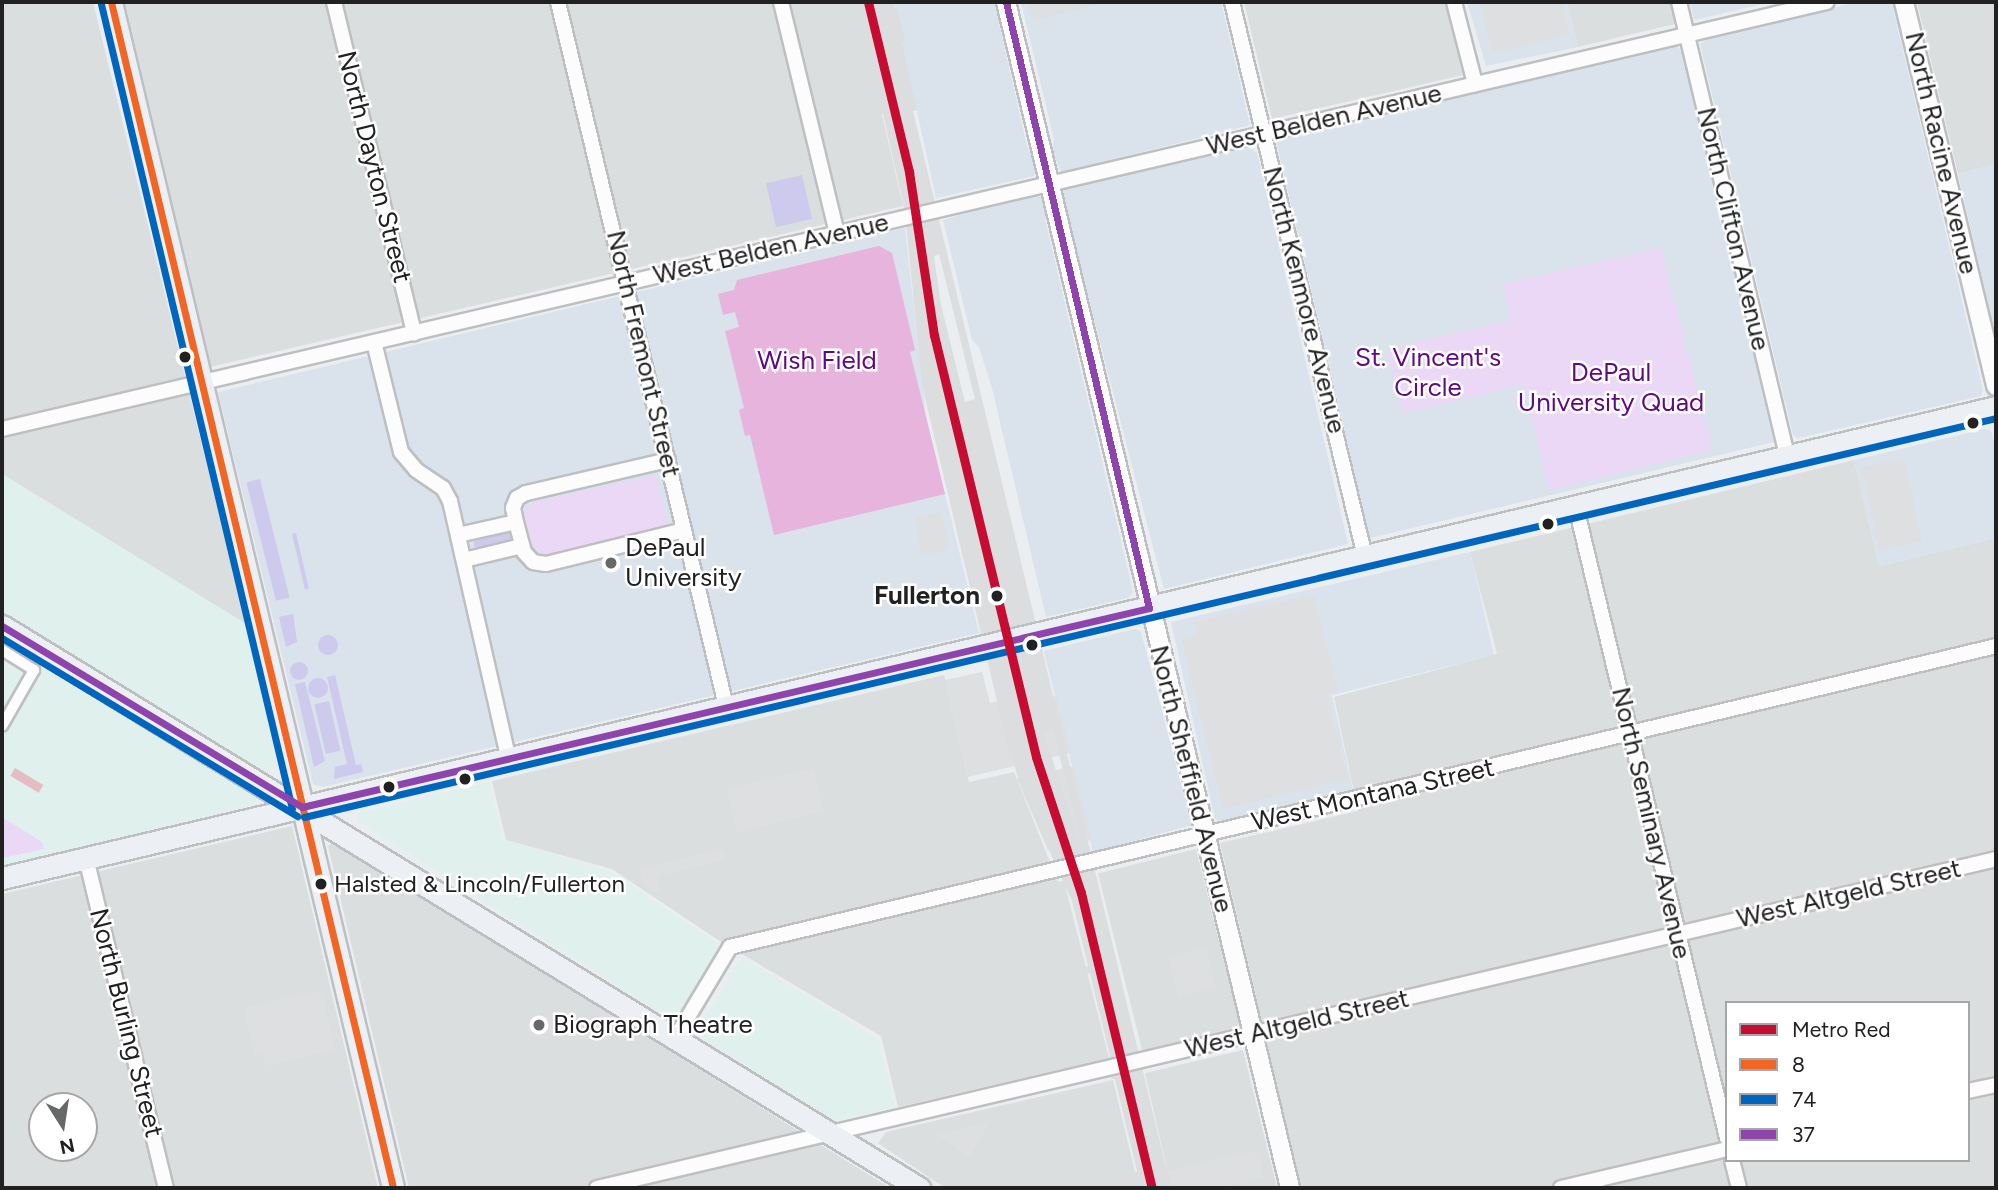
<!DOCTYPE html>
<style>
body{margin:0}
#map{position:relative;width:1998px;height:1190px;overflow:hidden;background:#eaeef0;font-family:Figtree,sans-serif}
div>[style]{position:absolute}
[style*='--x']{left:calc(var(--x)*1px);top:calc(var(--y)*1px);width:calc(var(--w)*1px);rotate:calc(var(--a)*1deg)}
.residential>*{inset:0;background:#dbdedf;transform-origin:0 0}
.commercial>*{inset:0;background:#e0f0ec}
.education>*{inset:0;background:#dae2eb}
.grass>*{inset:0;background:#cdcaee;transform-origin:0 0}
.round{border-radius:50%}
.park>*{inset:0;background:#ebd7f6}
.pitch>*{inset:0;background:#e6b4dc}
.parking>*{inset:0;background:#dddfe0;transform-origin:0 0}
.water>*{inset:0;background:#e3bdc3;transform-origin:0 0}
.pier>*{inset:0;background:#dcddde}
.roads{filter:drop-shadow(2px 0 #bdbfc0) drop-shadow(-2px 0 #bdbfc0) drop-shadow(0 2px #bdbfc0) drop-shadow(0 -2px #bdbfc0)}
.pedestrian>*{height:10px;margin:-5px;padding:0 5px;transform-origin:5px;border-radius:5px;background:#fcfcfd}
.minor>*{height:14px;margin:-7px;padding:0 7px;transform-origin:7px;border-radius:7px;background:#fcfcfd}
.tertiary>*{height:18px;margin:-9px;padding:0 9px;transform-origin:9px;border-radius:9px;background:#fcfcfd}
.secondary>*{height:21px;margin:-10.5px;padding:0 10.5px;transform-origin:10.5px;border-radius:10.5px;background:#eceff4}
.bus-1>*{height:7px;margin:-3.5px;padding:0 3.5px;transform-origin:3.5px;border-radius:3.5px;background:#f26522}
.bus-2>*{height:7px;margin:-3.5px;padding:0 3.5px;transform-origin:3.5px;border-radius:3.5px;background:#0065bd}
.bus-3>*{height:7px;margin:-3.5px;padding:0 3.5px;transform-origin:3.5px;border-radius:3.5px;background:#8e44ad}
.metro-1>*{height:9px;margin:-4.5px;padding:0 4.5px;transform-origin:4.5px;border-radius:4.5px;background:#c60c30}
.dots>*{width:19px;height:19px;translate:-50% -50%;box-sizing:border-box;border:4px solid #fff;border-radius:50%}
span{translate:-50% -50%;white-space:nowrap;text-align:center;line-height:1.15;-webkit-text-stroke:5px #fff;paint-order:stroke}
.bus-label{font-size:24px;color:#212121}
.left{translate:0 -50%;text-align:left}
.street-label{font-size:26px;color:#212121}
.park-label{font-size:26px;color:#610985}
.poi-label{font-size:26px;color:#212121}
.stop-label{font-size:26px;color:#212121;font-weight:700}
.right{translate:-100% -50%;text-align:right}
.frame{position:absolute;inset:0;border:4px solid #212121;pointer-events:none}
.legend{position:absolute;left:1725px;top:1001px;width:245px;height:161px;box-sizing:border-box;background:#fff;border:2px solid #a6a6a6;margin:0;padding:9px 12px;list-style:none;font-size:21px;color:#212121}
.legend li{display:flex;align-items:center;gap:14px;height:35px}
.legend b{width:35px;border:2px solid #a6a6a6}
.north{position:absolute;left:28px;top:1092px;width:70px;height:70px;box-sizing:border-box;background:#fff;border:2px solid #a6a6a6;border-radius:50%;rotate:168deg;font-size:19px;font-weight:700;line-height:28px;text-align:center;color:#212121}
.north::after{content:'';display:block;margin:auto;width:24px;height:32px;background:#676969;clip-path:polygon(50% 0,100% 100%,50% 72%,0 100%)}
</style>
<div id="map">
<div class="residential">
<div style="clip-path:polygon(2px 2px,93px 2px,246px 624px,2px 474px)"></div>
<div style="clip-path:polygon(125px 2px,893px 2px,917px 106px,882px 114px,903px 206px,210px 367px)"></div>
<div style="clip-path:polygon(1244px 2px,1445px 2px,1463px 75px,1272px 119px)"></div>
<div style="clip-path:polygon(1567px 2px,1670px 2px,1675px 24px,1578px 47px)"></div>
<div style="clip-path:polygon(1917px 2px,1996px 2px,1996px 164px,1958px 174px)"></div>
<div style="clip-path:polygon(evenodd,1854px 460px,1879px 566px,1996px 538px,1996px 1188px,1301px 1188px,1220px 843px,1358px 811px,1334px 697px,1497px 654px,1470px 552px,1854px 460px,1727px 1003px,1968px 1003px,1968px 1160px,1727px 1160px,1727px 1003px)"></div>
<div style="clip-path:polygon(944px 675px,969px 782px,1014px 772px,1058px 882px,1064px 881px,1109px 1058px,898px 1107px,881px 1036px,718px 940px,612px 869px,506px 840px,492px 781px)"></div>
<div style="clip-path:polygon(evenodd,292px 826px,378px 1188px,2px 1188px,2px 894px,292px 826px,42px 1106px,84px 1106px,84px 1148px,42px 1148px,42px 1106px)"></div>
<div style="clip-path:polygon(335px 842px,890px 1188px,409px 1188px,328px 846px)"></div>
<div style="left:1196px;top:849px;width:184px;height:101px;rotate:76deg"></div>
<div style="clip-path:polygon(1243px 1050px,1277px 1188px,945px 1188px,878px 1143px,886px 1132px,1113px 1080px,1135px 1172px,1166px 1165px,1145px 1073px)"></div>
</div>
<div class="commercial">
<div style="clip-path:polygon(2px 474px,246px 624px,278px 757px,254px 804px,2px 867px)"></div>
<div style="clip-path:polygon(489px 782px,503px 839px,611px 872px,722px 946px,676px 1018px,664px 1015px,357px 820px,360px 813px)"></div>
<div style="clip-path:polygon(742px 957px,878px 1039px,895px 1107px,834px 1120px,696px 1034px)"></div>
</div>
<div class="education">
<div style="clip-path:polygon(893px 2px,994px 2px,1027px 146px,1037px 166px,1034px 176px,936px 198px)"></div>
<div style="clip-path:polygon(1021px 2px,1221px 2px,1250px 125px,1061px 172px,1052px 151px,1054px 139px)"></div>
<div style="clip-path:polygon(1467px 2px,1567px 2px,1578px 47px,1486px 66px)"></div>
<div style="clip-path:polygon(1690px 2px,1772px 2px,1694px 20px)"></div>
<div style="clip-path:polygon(1858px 2px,1892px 4px,1983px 390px,1981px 396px,1798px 438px,1793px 435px,1700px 44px,1710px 37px)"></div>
<div style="clip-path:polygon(1676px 45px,1682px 52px,1774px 442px,1370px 538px,1276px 141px)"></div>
<div style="clip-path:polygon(1247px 146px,1257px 153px,1348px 544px,1164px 589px,1061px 192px,1069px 185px)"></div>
<div style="clip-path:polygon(1996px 164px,1996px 338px,1958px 174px)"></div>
<div style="clip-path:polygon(1034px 194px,1043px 198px,1048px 212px,1045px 219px,1133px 592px,1128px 598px,1046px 617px,992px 388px,979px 347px,972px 340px,943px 220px)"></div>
<div style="clip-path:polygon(905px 228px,926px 416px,979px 633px,322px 787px,313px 784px,218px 392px)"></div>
<div style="clip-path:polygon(1985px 429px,1991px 431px,1996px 447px,1996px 538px,1879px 566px,1854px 460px)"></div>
<div style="clip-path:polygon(1470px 552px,1494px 655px,1332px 695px,1353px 790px,1222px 821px,1215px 819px,1171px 622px)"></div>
<div style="clip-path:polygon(1135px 629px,1141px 632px,1192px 825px,1093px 852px,1044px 651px)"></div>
</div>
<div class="grass">
<div style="left:802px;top:175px;width:45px;height:37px;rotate:77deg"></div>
<div style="left:260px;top:479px;width:122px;height:14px;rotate:76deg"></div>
<div style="clip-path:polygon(507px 529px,512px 540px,479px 550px,474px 546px,474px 536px)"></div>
<div style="left:296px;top:533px;width:57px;height:4px;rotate:77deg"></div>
<div style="clip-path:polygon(293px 614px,297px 642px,286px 647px,279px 617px)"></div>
<div class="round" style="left:318px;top:635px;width:20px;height:20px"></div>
<div class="round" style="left:290px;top:662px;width:18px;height:18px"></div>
<div style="clip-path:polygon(335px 675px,356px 765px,361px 764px,363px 772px,334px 779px,335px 767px,347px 764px,327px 677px)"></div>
<div class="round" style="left:308px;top:678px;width:20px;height:20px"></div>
<div style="clip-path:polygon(305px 682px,325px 761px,314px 767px,295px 684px)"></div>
<div style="left:329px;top:701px;width:51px;height:15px;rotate:77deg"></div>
</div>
<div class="park">
<div style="clip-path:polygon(1661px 248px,1712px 450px,1549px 490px,1525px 384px,1403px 413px,1387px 349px,1511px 320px,1503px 284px)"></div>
<div style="clip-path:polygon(655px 475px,669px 528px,546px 556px,531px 545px,523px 515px,534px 502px)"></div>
<div style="clip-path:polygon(2px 817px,42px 842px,44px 849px,2px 858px)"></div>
</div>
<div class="pitch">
<div style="clip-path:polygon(879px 246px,892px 253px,915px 350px,910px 352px,945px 494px,774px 535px,750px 435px,745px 436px,739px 410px,744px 408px,725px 331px,739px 327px,735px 312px,723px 315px,718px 294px,734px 290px,737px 280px)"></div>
</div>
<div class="parking">
<div style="clip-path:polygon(1029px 2px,1107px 2px,1033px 20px)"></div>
<div style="clip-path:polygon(1480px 2px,1561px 2px,1569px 34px,1492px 53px)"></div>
<div style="left:1904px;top:459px;width:84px;height:43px;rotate:78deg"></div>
<div style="left:941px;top:512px;width:38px;height:27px;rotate:78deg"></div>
<div style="clip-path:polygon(1314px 595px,1338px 690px,1327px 693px,1347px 779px,1223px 809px,1182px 639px,1197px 635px,1195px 622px)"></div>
<div style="clip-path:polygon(982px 672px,990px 703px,1009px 699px,1011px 706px,1056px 696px,1070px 753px,968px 777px,945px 680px)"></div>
<div style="clip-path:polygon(1073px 766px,1091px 840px,1048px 850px,1017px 779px)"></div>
<div style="left:814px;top:768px;width:45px;height:90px;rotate:77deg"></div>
<div style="clip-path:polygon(723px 849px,726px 860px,657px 876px,660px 891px,654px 892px,641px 880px,640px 868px)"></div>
<div style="left:1206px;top:948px;width:41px;height:39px;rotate:76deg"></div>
<div style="clip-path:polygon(322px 990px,336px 1050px,266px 1066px,263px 1054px,255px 1056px,244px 1008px)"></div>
<div style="clip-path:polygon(985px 1123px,988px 1125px,969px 1157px,937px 1135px)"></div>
<div style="clip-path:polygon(1258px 1150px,1264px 1177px,1215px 1188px,1172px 1188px,1168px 1171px)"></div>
</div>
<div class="water">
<div style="left:15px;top:768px;width:33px;height:9px;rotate:31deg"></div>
</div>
<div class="pier">
<div style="clip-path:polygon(evenodd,858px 2px,887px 2px,889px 10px,897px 8px,905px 41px,897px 43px,911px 101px,915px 101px,917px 110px,913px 111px,1171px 1188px,1141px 1188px,1115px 1079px,1111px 1079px,1114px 1072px,1090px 974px,1082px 970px,1088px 966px,1072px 901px,1022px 790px,1006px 739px,922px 385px,905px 212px,858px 2px,939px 254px,975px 399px,965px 402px,941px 305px,934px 256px,939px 254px,858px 2px,1053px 729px,1080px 840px,1079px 841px,1043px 731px,1053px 729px)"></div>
</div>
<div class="roads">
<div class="pedestrian">
<div style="--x:2;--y:650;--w:38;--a:32"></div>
<div style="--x:34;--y:670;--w:64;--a:119.7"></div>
</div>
<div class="minor">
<div style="--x:334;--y:2;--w:341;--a:76.4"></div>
<div style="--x:558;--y:2;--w:724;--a:76.58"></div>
<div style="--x:781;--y:2;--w:239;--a:76.4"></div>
<div style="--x:1232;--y:2;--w:571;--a:76.52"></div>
<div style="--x:1454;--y:2;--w:85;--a:75.6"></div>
<div style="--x:1679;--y:2;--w:468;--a:76.6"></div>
<div style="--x:374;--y:342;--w:113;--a:76.2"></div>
<div style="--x:401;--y:452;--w:23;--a:50"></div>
<div style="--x:416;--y:470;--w:32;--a:34"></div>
<div style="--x:443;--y:488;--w:15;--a:62"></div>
<div style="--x:450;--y:501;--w:262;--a:77.2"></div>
<div style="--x:2;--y:429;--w:1874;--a:-13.17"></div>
<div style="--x:668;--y:460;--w:146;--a:166.9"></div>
<div style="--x:526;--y:493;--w:10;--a:151"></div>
<div style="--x:517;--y:498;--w:11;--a:112"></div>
<div style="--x:513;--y:508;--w:14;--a:78"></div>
<div style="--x:516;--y:522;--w:31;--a:75"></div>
<div style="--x:524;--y:552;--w:13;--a:48"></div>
<div style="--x:533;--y:562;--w:13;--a:9"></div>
<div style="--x:546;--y:564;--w:142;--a:-13.8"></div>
<div style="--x:1576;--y:507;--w:649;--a:76.54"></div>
<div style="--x:458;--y:535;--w:59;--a:-12.6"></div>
<div style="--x:464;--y:560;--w:60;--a:-13.6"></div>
<div style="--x:86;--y:858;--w:340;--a:76.4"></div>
<div style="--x:676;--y:1037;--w:105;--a:-59"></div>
<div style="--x:730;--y:947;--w:1301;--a:-13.37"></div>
<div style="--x:1968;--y:1091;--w:29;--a:-12"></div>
<div style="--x:1732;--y:1160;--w:29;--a:76"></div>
<div style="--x:597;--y:1188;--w:1437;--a:-13.23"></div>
<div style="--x:1561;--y:1188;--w:171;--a:-13.2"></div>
</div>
<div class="tertiary">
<div style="--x:1006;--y:2;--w:1220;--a:76.53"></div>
<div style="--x:1904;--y:2;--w:395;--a:76.5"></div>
</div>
<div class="secondary">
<div style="--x:111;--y:2;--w:1219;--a:76.62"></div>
<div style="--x:2;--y:626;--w:1076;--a:31.5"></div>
<div style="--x:2;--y:878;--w:2049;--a:-13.29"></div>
</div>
</div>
<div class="bus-1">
<div style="--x:111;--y:2;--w:1219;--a:76.62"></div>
</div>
<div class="bus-2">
<div style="--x:101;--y:4;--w:827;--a:76.65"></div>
<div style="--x:2;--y:638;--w:345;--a:31.1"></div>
<div style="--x:304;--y:817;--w:1738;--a:-13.27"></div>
</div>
<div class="bus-3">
<div style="--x:2;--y:626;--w:350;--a:31.1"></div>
<div style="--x:302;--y:807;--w:870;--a:-13.22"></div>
<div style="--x:1149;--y:608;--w:623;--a:-103.28"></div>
</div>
<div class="metro-1">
<div style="--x:868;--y:2;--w:175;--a:76.4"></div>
<div style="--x:909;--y:172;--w:165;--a:81.3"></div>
<div style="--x:934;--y:335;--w:434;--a:76.4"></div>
<div style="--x:1036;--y:757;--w:143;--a:71.7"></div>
<div style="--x:1081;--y:893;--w:303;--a:76.5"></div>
</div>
<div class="dots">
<div style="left:185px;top:357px;background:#212121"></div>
<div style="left:1973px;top:423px;background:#212121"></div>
<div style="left:1548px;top:524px;background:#212121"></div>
<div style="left:611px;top:563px;background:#676969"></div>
<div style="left:997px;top:596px;background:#212121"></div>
<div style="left:1032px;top:645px;background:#212121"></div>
<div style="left:465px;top:779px;background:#212121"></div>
<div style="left:389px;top:787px;background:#212121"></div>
<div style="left:321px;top:884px;background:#212121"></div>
<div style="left:539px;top:1025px;background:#676969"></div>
</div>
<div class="bus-label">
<span class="left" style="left:334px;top:884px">Halsted &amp; Lincoln/Fullerton</span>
</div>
<div class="street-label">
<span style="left:1324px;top:120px;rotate:-13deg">West Belden Avenue</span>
<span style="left:1941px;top:153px;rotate:77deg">North Racine Avenue</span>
<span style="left:374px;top:167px;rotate:76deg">North Dayton Street</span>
<span style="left:1733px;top:229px;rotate:77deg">North Clifton Avenue</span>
<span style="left:771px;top:249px;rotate:-13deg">West Belden Avenue</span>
<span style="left:1304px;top:300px;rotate:76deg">North Kenmore Avenue</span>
<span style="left:643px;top:354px;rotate:77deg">North Fremont Street</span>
<span style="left:1191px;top:779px;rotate:76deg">North Sheffield Avenue</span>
<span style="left:1373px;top:795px;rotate:-13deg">West Montana Street</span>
<span style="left:1651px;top:823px;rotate:77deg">North Seminary Avenue</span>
<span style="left:1849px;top:894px;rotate:-13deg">West Altgeld Street</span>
<span style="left:126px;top:1023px;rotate:76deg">North Burling Street</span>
<span style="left:1297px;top:1024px;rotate:-13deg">West Altgeld Street</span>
</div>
<div class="park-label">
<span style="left:1428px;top:373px">St. Vincent's<br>Circle</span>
<span style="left:817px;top:361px">Wish Field</span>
<span style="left:1611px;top:388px">DePaul<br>University Quad</span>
</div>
<div class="poi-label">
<span class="left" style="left:625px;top:563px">DePaul<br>University</span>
<span class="left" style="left:553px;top:1025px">Biograph Theatre</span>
</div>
<div class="stop-label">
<span class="right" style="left:980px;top:596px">Fullerton</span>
</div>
<div class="frame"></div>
<ul class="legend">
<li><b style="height:9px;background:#c60c30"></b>Metro Red</li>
<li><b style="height:9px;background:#f26522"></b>8</li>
<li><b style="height:9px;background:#0065bd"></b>74</li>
<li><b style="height:9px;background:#8e44ad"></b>37</li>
</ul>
<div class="north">N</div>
</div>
